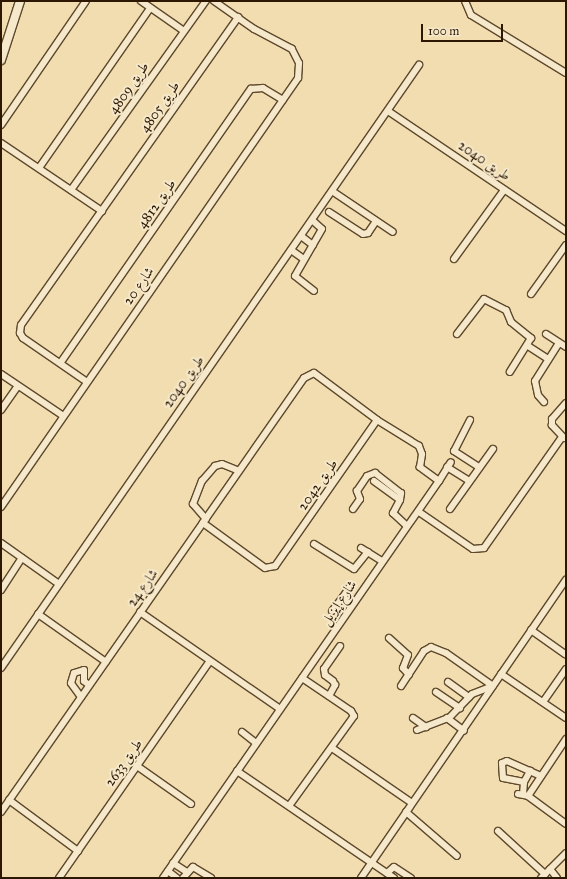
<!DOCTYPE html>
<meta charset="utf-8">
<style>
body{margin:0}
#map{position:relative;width:567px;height:879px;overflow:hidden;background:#f1ddaf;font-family:"IM FELL Great Primer",Amiri,serif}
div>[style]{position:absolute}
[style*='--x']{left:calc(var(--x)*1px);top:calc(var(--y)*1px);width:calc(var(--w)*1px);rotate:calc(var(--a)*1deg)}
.roads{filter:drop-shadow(1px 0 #5e482c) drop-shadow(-1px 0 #5e482c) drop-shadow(0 1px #5e482c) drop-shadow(0 -1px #5e482c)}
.minor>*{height:6px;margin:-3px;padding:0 3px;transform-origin:3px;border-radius:3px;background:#f6e9cb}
.tertiary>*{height:8px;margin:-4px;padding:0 4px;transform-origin:4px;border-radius:4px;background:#f6e9cb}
span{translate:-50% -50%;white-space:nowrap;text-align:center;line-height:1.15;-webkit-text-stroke:4px #f6e9cb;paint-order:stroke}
.street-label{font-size:14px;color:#2d1700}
.frame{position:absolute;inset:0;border:2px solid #2d1700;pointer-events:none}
.scale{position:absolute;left:421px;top:24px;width:82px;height:18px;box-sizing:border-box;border:2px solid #2d1700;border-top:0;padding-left:5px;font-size:12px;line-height:14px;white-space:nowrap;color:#2d1700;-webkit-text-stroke:3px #f6e9cb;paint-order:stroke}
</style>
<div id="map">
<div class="roads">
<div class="minor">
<div style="--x:141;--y:1;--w:52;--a:34.9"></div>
<div style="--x:465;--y:1;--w:15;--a:67"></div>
<div style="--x:471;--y:15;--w:111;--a:31.4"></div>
<div style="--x:388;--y:111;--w:215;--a:34"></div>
<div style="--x:1;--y:125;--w:150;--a:-55.6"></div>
<div style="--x:1;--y:143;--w:122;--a:34"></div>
<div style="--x:39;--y:168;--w:195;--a:-55.2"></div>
<div style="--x:71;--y:190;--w:232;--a:-54.5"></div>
<div style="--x:332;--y:191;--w:73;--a:33.9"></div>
<div style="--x:329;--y:212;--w:40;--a:32.9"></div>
<div style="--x:363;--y:234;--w:5;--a:-11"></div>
<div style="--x:368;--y:233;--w:14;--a:-56"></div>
<div style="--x:312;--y:220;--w:13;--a:42"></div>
<div style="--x:322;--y:229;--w:54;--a:119.9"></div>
<div style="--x:295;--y:276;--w:24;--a:38"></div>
<div style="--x:301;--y:236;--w:15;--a:37"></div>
<div style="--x:291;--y:250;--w:16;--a:35"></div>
<div style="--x:454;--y:259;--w:85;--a:-54.1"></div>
<div style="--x:531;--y:294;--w:60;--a:-54.5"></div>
<div style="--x:457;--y:334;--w:44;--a:-52.4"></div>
<div style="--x:484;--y:299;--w:25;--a:27"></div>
<div style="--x:506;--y:310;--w:13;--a:67"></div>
<div style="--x:511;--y:322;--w:26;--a:39"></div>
<div style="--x:531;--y:338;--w:40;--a:122"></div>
<div style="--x:546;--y:334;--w:24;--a:33"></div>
<div style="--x:528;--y:346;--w:24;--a:33"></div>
<div style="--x:61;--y:362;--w:333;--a:-55.2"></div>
<div style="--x:251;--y:89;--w:12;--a:-5"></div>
<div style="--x:263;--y:88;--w:23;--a:31"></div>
<div style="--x:1;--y:374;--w:73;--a:33.9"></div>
<div style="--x:87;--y:382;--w:78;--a:-145.5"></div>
<div style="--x:23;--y:338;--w:6;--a:-121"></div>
<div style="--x:20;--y:333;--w:8;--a:-83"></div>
<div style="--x:21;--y:325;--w:377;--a:-54.8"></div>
<div style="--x:544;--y:402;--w:9;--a:-131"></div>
<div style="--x:538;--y:395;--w:14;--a:-102"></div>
<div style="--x:535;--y:381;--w:45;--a:-57.7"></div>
<div style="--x:1;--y:410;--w:29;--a:-55"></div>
<div style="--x:470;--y:420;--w:35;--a:117"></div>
<div style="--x:454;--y:451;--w:30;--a:33"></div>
<div style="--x:564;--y:438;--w:18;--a:-133"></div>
<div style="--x:552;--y:425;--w:6;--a:-90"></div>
<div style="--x:552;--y:419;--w:21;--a:-49"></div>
<div style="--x:447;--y:467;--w:26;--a:32"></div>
<div style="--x:374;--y:481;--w:32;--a:36"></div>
<div style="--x:439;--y:481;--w:22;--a:-58"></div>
<div style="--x:1;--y:507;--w:522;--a:-55.3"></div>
<div style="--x:298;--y:78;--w:15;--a:-86"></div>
<div style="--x:299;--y:63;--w:16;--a:-117"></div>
<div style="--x:292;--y:49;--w:43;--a:-152.2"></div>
<div style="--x:254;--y:29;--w:49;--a:-145"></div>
<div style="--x:353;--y:509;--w:12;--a:-55"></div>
<div style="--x:360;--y:499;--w:9;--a:-111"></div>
<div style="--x:357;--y:491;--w:18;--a:-56"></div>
<div style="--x:367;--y:476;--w:9;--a:-21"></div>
<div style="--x:375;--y:473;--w:33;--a:38"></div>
<div style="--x:401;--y:493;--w:7;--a:98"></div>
<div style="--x:400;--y:500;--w:15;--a:118"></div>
<div style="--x:393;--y:513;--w:19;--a:43"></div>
<div style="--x:450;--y:509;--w:74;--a:-54.4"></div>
<div style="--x:419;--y:512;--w:65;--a:34.4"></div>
<div style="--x:473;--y:549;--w:11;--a:-5"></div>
<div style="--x:484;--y:548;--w:136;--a:-54.9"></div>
<div style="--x:206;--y:519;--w:20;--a:-131"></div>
<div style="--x:193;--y:504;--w:25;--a:-69"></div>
<div style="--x:202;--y:481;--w:20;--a:-49"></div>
<div style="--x:215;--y:466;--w:7;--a:-16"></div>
<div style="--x:222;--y:464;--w:18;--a:22"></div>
<div style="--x:1;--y:543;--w:71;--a:35.3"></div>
<div style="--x:314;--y:544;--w:47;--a:32"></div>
<div style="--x:354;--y:569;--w:22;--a:-51"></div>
<div style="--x:361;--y:548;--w:25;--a:32"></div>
<div style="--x:1;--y:590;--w:38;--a:-57"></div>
<div style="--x:343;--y:597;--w:14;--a:-56"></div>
<div style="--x:332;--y:611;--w:18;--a:-52"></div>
<div style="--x:343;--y:597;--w:12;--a:35"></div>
<div style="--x:140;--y:612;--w:170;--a:34.7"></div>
<div style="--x:38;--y:614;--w:83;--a:35.2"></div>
<div style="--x:531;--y:630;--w:42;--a:35.2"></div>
<div style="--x:389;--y:638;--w:25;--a:42"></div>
<div style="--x:408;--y:655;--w:14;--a:111"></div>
<div style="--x:403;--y:668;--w:9;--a:49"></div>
<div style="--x:1;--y:668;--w:734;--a:-55.27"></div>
<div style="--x:501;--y:674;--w:78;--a:34.1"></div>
<div style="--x:448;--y:682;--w:26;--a:36"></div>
<div style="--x:401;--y:686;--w:42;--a:-56.7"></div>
<div style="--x:424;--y:651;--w:8;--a:-30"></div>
<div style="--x:431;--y:647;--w:16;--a:22"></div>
<div style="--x:446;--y:653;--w:57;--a:35.1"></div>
<div style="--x:436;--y:692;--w:29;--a:34"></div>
<div style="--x:329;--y:696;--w:13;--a:-61"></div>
<div style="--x:335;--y:685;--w:4;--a:-117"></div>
<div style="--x:333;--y:681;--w:10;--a:-143"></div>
<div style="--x:325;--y:675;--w:6;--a:-99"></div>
<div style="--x:324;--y:669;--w:28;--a:-55"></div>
<div style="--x:81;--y:697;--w:17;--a:-126"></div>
<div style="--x:71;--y:683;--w:10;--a:-73"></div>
<div style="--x:74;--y:673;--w:10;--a:-17"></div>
<div style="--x:84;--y:670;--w:11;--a:90"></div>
<div style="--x:84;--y:681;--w:6;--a:39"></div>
<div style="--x:543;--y:702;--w:40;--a:-55.1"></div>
<div style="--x:413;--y:718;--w:16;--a:35"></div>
<div style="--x:447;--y:718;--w:21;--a:37"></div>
<div style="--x:417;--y:730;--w:34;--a:-21"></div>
<div style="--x:449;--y:718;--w:33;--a:-46"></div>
<div style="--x:472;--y:694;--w:22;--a:-21"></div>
<div style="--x:242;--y:732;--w:18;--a:38"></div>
<div style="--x:332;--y:748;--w:97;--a:34.5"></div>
<div style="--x:137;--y:766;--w:66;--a:35.1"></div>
<div style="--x:237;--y:771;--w:190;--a:34.3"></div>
<div style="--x:524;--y:782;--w:21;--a:-169"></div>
<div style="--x:503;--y:778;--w:15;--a:-94"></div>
<div style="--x:502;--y:763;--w:5;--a:-22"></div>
<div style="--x:507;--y:761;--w:37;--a:24"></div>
<div style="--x:518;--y:794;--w:10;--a:11"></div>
<div style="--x:528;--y:796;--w:47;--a:36.4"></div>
<div style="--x:523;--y:794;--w:12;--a:-85"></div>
<div style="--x:524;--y:782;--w:13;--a:-61"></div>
<div style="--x:528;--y:796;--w:69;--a:-56.3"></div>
<div style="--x:9;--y:800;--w:86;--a:36.5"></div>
<div style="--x:289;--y:806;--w:111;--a:-54.2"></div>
<div style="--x:354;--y:716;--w:6;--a:-121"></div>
<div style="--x:351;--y:711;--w:59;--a:-146"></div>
<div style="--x:1;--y:812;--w:529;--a:-55.08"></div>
<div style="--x:304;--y:378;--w:11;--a:-27"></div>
<div style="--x:314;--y:373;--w:79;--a:36.7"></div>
<div style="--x:377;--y:420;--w:178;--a:124.9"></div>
<div style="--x:275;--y:566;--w:10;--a:169"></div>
<div style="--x:265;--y:568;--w:77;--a:-144"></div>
<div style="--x:406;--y:812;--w:67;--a:40.8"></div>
<div style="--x:498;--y:831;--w:64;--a:42.5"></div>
<div style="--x:173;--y:863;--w:17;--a:33"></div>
<div style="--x:550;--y:869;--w:11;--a:52"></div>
<div style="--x:168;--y:871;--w:11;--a:38"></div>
<div style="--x:387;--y:873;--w:9;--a:-41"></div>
<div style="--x:394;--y:867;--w:20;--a:33"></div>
<div style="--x:59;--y:878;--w:264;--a:-55.2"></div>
<div style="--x:163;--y:878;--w:484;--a:-55.2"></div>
<div style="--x:439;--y:481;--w:24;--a:-144"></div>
<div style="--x:420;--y:467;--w:13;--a:-81"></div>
<div style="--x:422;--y:454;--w:9;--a:-111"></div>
<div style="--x:419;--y:446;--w:49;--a:-148.2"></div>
<div style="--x:183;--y:878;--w:15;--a:-48"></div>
<div style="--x:193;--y:867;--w:21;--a:31"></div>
<div style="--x:361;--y:878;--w:362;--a:-55.5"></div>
<div style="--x:541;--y:878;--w:35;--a:-45"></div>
</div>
<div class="tertiary">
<div style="--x:1;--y:60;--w:62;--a:-72.1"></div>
</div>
</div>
<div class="street-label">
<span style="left:129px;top:88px;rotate:-55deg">طريق 4809</span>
<span style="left:160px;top:107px;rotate:-55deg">طريق 4805</span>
<span style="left:484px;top:161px;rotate:34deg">طريق 2040</span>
<span style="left:157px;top:204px;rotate:-55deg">طريق 4812</span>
<span style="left:139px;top:286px;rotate:-55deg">شارع 20</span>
<span style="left:184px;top:382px;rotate:-55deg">طريق 2040</span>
<span style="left:318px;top:485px;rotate:-55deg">طريق 2042</span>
<span style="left:143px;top:588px;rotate:-55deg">شارع 24</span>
<span style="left:339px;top:603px;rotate:-55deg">شارع إيزيل</span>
<span style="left:124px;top:763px;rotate:-55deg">طريق 2633</span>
</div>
<div class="frame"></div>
<div class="scale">100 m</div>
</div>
